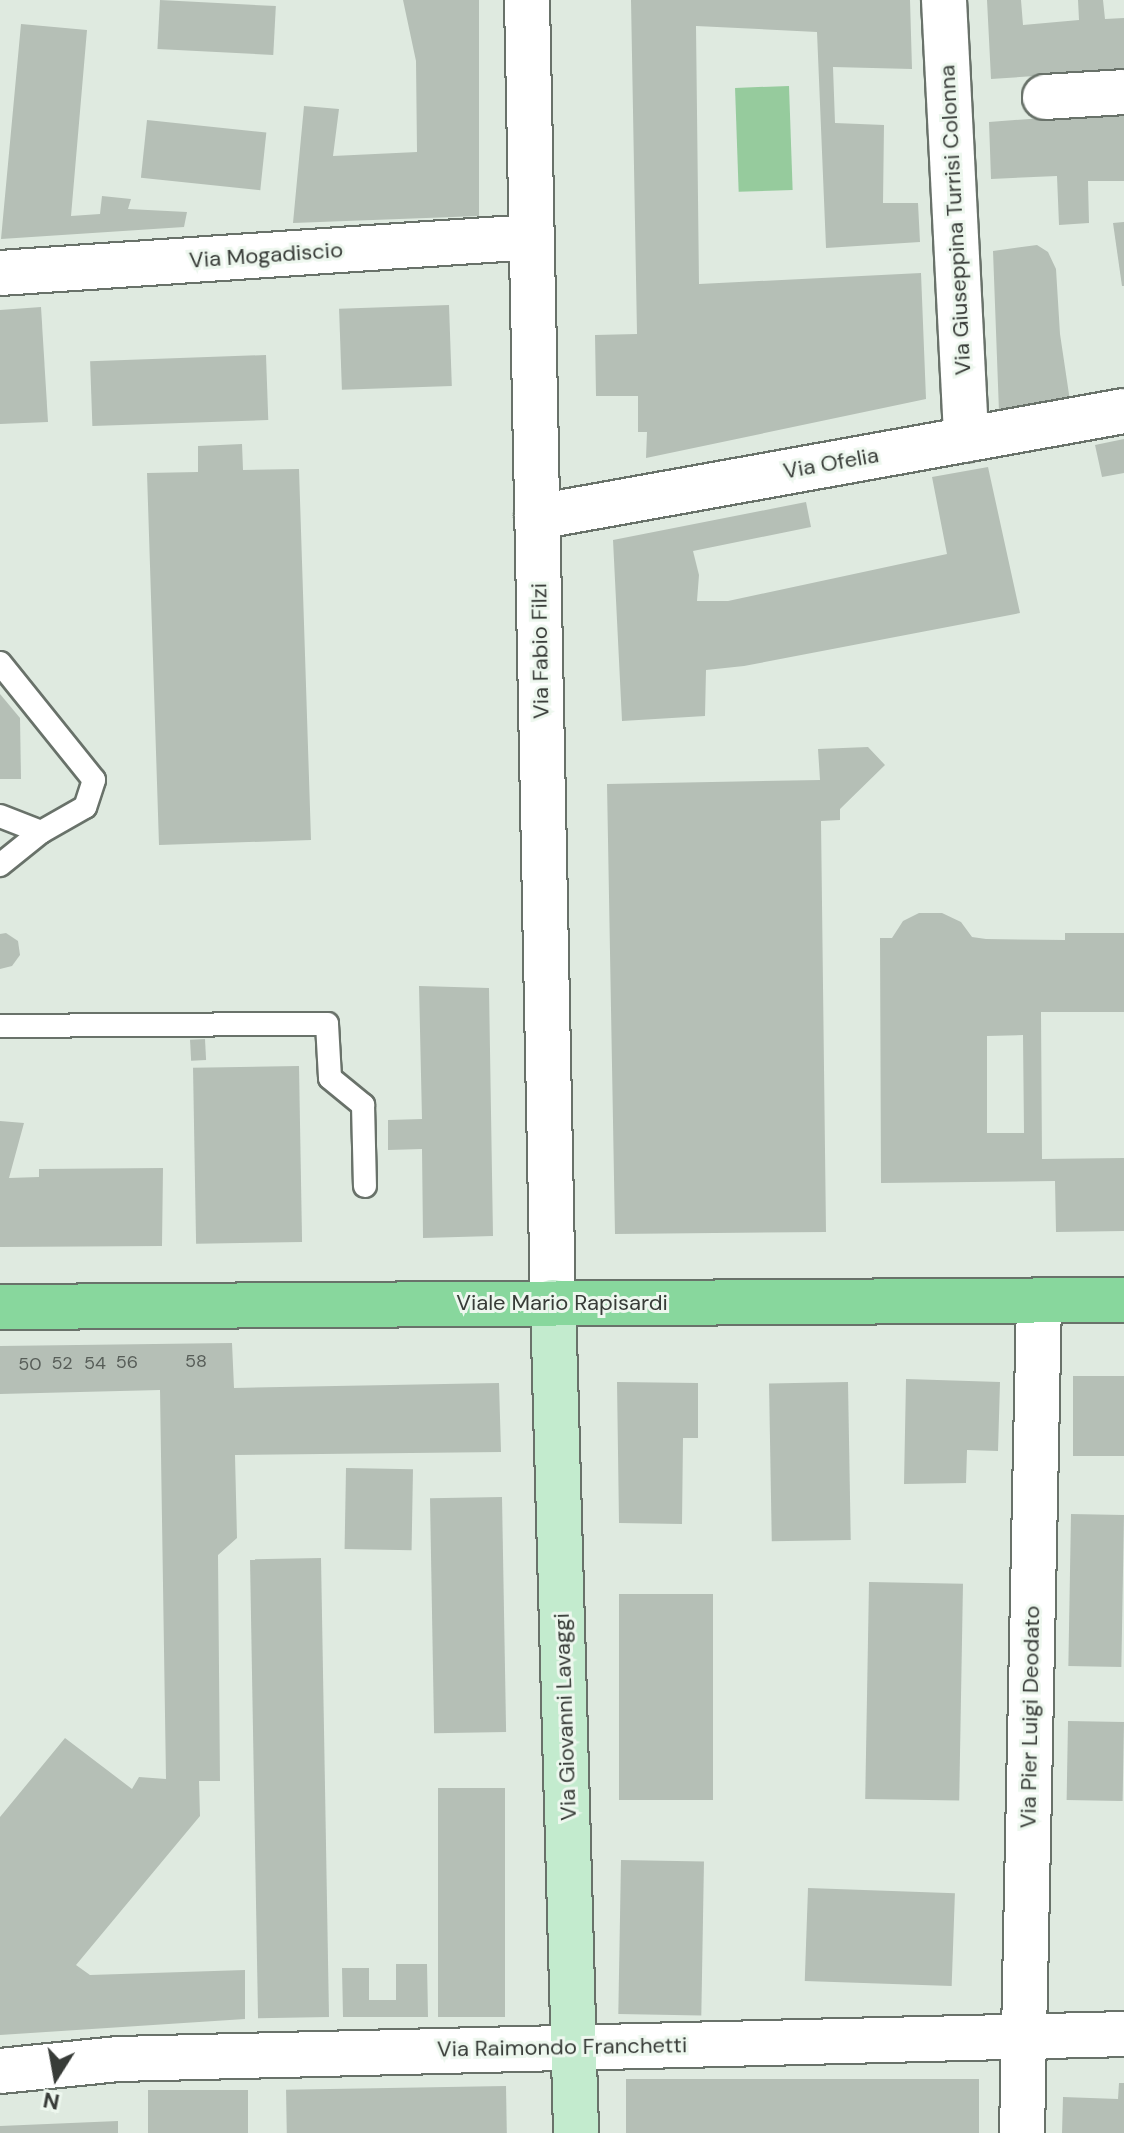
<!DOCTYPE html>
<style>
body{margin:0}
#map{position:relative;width:1124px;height:2133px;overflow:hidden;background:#dfeae0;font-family:"DM Sans",sans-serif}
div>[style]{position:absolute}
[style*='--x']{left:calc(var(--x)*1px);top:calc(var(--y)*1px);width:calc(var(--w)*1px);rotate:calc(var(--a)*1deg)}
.green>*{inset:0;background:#96cb9d;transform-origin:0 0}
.building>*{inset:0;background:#b5bfb6;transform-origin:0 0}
.roads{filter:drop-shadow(2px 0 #69726a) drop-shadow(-2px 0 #69726a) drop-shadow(0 2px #69726a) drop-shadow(0 -2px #69726a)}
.service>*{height:22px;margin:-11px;padding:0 11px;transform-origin:11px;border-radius:11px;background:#fff}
.minor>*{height:44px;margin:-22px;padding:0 22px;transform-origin:22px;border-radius:22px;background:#fff}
.tertiary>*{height:44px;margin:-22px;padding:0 22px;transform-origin:22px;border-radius:22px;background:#fff}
.secondary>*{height:44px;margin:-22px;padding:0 22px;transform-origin:22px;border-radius:22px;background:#c3ebce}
.primary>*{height:44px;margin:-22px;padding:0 22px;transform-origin:22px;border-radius:22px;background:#88d79d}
span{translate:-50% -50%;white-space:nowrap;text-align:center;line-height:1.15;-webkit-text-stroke:6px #edf7ee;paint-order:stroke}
.number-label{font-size:18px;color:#575d58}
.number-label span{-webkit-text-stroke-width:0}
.street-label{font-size:22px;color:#383c38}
.north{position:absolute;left:16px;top:2037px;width:80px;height:80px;-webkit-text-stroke:6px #edf7ee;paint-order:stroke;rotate:191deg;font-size:22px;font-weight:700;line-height:32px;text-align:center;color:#383c38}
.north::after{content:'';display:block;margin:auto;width:28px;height:36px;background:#383c38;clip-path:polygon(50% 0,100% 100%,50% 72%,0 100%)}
</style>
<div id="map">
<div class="green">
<div style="left:789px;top:86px;width:104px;height:54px;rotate:88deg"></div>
</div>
<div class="building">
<div style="left:160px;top:0;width:116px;height:49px;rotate:3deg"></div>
<div style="clip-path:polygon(403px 0,479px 0,479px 216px,293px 223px,304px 106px,339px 109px,333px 156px,417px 152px,416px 61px)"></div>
<div style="clip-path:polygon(631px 0,910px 0,912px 69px,833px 67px,835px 123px,884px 125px,883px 203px,918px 203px,920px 242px,826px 248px,817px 32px,696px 26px,699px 284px,921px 273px,926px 399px,646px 458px,647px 432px,638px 432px,638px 396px,596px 396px,595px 335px,637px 334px)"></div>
<div style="clip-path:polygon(987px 0,1021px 0,1023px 25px,1079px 20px,1078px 0,1103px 0,1105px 19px,1124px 18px,1124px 70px,991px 79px)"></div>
<div style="clip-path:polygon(21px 24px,87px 30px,71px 216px,100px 214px,102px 196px,131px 199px,128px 209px,187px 212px,184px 227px,1px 239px)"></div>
<div style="clip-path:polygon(1124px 112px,1124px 181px,1088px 181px,1089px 223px,1059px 225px,1057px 176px,991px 179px,989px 122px)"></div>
<div style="left:147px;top:120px;width:120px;height:58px;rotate:6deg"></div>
<div style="clip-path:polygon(1124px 222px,1124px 286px,1122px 286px,1113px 223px)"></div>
<div style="clip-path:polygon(1037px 245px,1048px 252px,1056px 269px,1060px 334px,1070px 401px,999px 412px,993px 251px)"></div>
<div style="left:449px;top:305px;width:81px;height:110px;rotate:88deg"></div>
<div style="clip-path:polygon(41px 307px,48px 422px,0 424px,0 310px)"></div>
<div style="left:266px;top:355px;width:65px;height:176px;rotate:88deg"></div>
<div style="clip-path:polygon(1124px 439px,1124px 473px,1102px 477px,1095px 445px)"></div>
<div style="clip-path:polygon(242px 444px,243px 470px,299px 469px,311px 840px,159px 845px,147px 473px,198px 472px,198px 446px)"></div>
<div style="clip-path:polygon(988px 467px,1020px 613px,744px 666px,706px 670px,705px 716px,622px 721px,613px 540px,806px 502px,811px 527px,693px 551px,699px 575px,697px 601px,728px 601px,947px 554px,932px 477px)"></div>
<div style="clip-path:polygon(0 694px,20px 718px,21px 779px,0 779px)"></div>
<div style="clip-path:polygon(868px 747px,885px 765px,840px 809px,840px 820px,821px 821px,826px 1232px,615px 1234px,607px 784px,820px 780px,818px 749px)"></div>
<div style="clip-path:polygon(evenodd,919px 913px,942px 913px,961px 922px,972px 937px,986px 939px,1065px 940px,1065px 933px,1124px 933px,1124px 1012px,1041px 1012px,1042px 1159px,1124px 1158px,1124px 1231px,1056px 1232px,1055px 1181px,881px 1183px,880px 938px,892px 938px,903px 921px,919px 913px,1023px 1035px,1024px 1133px,987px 1133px,987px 1036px,1023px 1035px)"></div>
<div style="clip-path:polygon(6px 933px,18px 941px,20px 955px,12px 966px,0 969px,0 934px)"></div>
<div style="clip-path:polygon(419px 986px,489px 988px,493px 1236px,423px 1238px,422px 1149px,388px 1150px,388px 1120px,422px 1119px)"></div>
<div style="left:205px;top:1039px;width:21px;height:15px;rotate:87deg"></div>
<div style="left:299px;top:1066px;width:176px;height:106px;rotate:89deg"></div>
<div style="clip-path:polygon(0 1121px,24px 1123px,9px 1178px,39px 1177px,39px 1169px,163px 1168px,162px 1246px,0 1247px)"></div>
<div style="clip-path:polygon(232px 1343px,234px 1388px,499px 1383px,501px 1452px,235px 1455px,237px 1538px,218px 1555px,220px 1781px,199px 1781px,200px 1816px,76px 1965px,90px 1975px,245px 1970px,245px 2019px,0 2035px,0 1817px,65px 1738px,132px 1789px,139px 1777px,166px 1779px,160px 1390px,0 1394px,0 1346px)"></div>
<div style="left:1073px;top:1376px;width:51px;height:80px"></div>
<div style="clip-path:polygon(906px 1379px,1000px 1382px,998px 1451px,967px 1450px,966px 1483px,904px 1484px)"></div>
<div style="clip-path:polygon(617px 1382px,698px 1383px,698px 1438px,683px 1438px,682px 1524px,619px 1523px)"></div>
<div style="left:848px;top:1382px;width:158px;height:79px;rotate:89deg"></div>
<div style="left:346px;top:1468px;width:67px;height:81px;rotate:1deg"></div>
<div style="left:502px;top:1497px;width:235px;height:72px;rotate:89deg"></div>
<div style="left:1071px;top:1514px;width:53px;height:152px;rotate:1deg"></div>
<div style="left:321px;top:1558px;width:459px;height:71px;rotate:89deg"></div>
<div style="left:869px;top:1582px;width:94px;height:217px;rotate:1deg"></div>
<div style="left:619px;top:1594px;width:94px;height:206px"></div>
<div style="left:1068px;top:1721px;width:56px;height:79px;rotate:1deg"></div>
<div style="left:438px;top:1788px;width:67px;height:229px"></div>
<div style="left:621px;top:1860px;width:83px;height:154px;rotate:1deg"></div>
<div style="left:808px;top:1888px;width:147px;height:93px;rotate:2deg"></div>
<div style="clip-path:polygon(396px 1964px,427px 1964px,428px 2017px,343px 2017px,342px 1968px,369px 1968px,369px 2000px,396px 2000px)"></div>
<div style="left:979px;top:2079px;width:54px;height:353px;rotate:90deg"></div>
<div style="clip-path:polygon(1119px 2083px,1124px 2083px,1124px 2133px,1062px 2133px,1063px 2097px,1118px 2099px)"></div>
<div style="left:506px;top:2086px;width:47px;height:220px;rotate:89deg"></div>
<div style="left:248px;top:2090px;width:43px;height:100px;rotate:90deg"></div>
<div style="clip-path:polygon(118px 2121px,118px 2133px,0 2133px,0 2126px)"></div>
</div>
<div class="roads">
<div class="service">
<div style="--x:0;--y:663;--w:150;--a:51.2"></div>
<div style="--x:94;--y:780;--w:28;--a:108"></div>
<div style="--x:85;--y:807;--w:51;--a:150.4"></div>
<div style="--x:41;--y:832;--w:53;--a:141.2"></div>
<div style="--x:0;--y:816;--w:44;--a:21.3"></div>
<div style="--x:0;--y:1026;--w:327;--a:-0.4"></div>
<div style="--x:327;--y:1024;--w:54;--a:86.8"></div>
<div style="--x:330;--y:1078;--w:43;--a:39.3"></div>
<div style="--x:363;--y:1105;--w:81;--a:88.6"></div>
</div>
<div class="minor">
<div style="--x:944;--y:0;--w:440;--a:87.1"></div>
<div style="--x:1045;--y:97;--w:79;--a:-3.6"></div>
<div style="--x:0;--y:273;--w:533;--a:-3.87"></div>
<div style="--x:537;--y:517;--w:596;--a:-10.24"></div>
<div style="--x:0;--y:2071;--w:119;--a:-5.8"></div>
<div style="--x:118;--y:2059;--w:1006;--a:-1.42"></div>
<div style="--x:1022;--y:2133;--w:831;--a:-88.83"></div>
</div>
<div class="tertiary">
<div style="--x:527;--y:0;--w:1302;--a:88.86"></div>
</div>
<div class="secondary">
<div style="--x:553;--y:1302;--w:831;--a:88.41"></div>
</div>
<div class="primary">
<div style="--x:0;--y:1307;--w:1124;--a:-0.36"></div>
</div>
</div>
<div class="number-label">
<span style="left:196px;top:1361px">58</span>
<span style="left:127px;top:1362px">56</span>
<span style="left:62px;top:1363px">52</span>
<span style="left:95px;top:1363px">54</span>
<span style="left:30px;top:1364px">50</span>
</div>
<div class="street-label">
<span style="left:955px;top:220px;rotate:-93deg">Via Giuseppina Turrisi Colonna</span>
<span style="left:266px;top:255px;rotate:-4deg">Via Mogadiscio</span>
<span style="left:831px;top:463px;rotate:-10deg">Via Ofelia</span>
<span style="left:540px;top:651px;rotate:-91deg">Via Fabio Filzi</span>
<span style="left:562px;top:1303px">Viale Mario Rapisardi</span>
<span style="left:565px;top:1717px;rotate:-92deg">Via Giovanni Lavaggi</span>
<span style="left:1030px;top:1717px;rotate:-89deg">Via Pier Luigi Deodato</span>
<span style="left:562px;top:2047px;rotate:-1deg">Via Raimondo Franchetti</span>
</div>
<div class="north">N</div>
</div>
